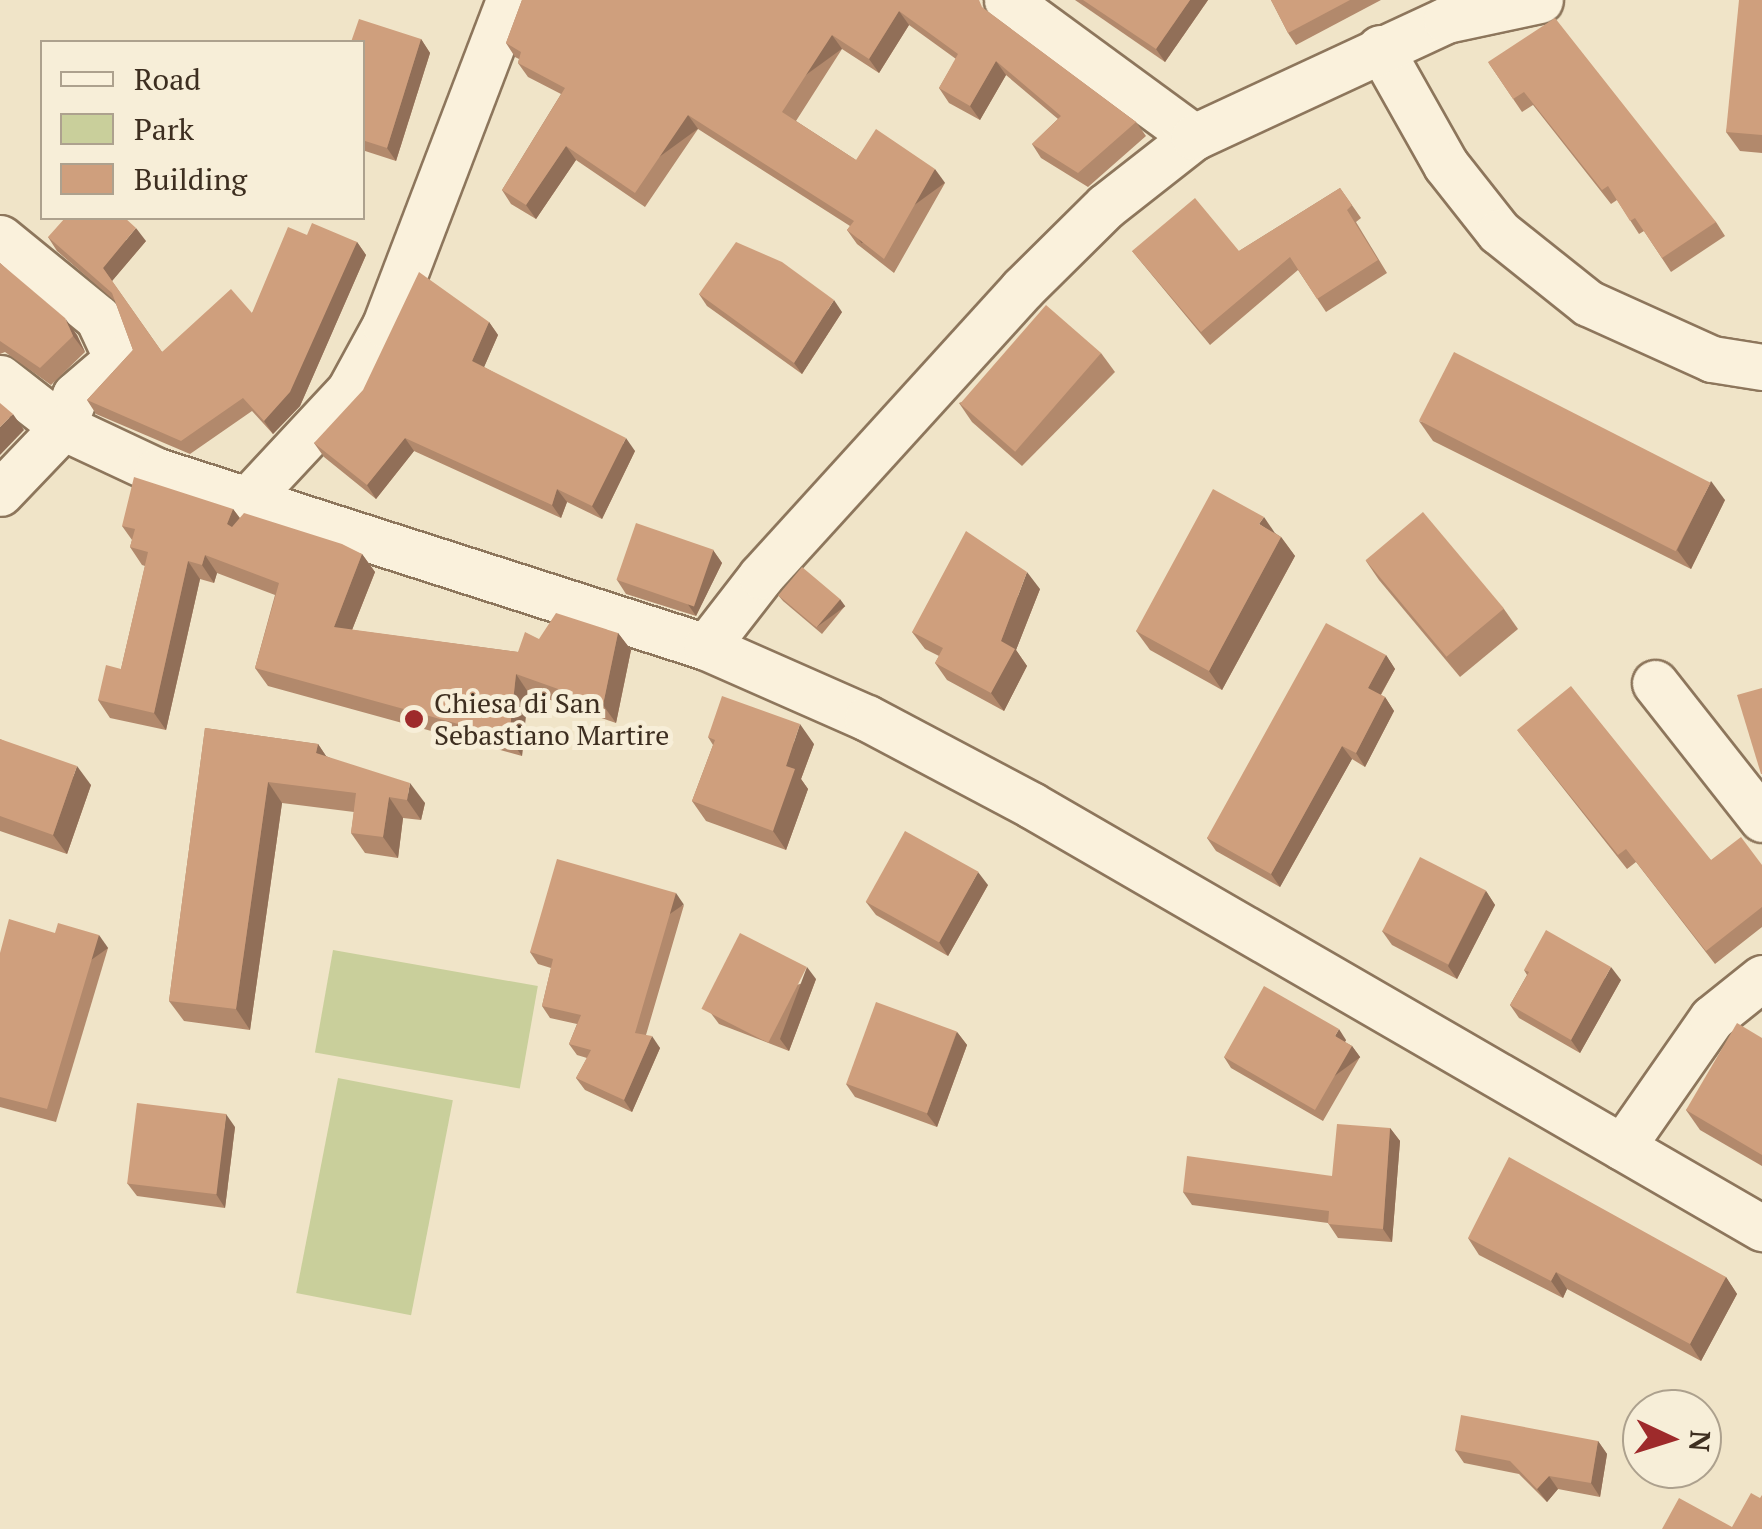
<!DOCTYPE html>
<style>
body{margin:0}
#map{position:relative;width:1762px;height:1529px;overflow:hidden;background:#f0e4c8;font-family:"PT Serif",serif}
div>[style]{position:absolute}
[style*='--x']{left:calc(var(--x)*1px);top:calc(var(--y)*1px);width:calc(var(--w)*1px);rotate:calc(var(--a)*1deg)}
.green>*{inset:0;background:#c9cf9b;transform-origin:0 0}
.roads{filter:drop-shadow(2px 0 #8d765c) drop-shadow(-2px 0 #8d765c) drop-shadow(0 2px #8d765c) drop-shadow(0 -2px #8d765c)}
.minor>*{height:45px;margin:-22.5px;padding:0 22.5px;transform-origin:22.5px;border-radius:22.5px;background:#faf1dc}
.wall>*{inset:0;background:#b2896c}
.shaded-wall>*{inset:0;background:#916f58;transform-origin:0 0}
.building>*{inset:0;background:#cf9f7d;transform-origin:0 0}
.dots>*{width:28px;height:28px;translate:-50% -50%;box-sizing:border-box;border:5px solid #f7eed8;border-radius:50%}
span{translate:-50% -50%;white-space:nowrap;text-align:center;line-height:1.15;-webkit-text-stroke:10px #f7eed8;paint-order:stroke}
.poi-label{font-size:28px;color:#3d2e20}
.left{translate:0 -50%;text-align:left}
.legend{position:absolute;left:40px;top:40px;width:325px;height:180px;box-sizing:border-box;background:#f7eed8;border:2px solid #ada18e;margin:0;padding:12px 18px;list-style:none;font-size:30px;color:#3d2e20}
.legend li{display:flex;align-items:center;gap:20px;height:50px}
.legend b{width:50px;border:2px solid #ada18e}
.north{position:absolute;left:1622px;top:1389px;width:100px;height:100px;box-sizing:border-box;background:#f7eed8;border:2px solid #ada18e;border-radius:50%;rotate:94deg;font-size:28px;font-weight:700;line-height:40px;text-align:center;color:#3d2e20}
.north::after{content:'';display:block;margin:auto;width:35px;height:45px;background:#9e2a2b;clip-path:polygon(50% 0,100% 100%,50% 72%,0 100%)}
</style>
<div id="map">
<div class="green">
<div style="left:333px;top:950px;width:208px;height:104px;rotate:10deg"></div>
<div style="left:338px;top:1078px;width:117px;height:219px;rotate:11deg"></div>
</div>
<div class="roads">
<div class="minor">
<div style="--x:1007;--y:0;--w:232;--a:36.2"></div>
<div style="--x:1380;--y:48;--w:134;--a:60.6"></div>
<div style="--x:1446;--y:165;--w:85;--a:51.7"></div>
<div style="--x:1499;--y:232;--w:114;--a:38.6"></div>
<div style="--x:1588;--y:303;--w:136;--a:24.3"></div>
<div style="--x:1712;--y:359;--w:51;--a:9.1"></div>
<div style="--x:0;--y:238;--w:127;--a:39.2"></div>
<div style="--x:98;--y:318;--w:45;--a:65.1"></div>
<div style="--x:117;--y:359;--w:55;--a:139.4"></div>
<div style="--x:75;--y:395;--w:34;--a:111"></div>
<div style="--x:63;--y:427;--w:91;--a:133.7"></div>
<div style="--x:0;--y:378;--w:80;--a:37.9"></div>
<div style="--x:63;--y:427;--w:104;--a:25.1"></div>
<div style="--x:157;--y:471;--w:577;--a:17.77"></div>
<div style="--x:706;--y:647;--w:176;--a:23.8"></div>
<div style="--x:867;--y:718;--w:186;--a:27.9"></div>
<div style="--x:1031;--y:805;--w:845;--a:30.06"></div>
<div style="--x:251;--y:496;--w:144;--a:-47"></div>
<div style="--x:349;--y:391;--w:75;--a:-61.4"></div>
<div style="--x:385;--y:325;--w:348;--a:-69.1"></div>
<div style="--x:706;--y:647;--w:90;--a:-52.2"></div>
<div style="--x:761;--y:576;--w:388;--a:-47.7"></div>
<div style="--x:1022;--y:289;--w:118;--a:-44.7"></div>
<div style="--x:1106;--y:206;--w:112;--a:-38.1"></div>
<div style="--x:1194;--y:137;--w:278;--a:-24.9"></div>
<div style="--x:1446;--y:20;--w:96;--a:-12"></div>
<div style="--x:1655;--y:683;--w:173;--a:51.8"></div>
<div style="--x:1622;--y:1147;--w:157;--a:-55.1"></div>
<div style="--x:1712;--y:1018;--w:64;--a:-38.7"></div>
</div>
</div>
<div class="wall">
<div style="clip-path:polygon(522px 0,987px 11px,1136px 122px,1146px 136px,1088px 187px,1041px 158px,1032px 144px,1058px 119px,1006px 75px,980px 120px,949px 103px,939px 88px,956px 59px,909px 25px,879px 73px,842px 49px,796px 121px,856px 160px,945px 183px,894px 273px,857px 244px,847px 230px,850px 226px,698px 129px,645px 207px,576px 160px,536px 219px,511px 204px,502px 190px,561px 94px,528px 77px,518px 63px,519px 59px,515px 57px,506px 43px)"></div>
<div style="clip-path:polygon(1075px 0,1208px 0,1165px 62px)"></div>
<div style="clip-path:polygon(1271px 0,1381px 0,1296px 45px,1288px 33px)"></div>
<div style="clip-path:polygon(1762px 0,1762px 153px,1740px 151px,1726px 132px)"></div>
<div style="clip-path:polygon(421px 39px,430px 53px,396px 161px,362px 150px,362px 42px)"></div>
<div style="clip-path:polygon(1488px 62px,1716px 222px,1725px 236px,1671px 272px,1644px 231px,1639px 234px,1617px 200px,1611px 204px,1533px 105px,1522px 112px)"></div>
<div style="clip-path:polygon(1340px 188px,1361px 218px,1356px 222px,1387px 273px,1326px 312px,1298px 270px,1210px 345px,1132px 251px,1239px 251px)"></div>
<div style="clip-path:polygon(307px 235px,357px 242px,366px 255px,300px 406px,273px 434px,252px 411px,190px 454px,96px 414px,87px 400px,133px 350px,115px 301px,57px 251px,48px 237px,146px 241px,112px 281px,162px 352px,252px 313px)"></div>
<div style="clip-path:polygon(0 263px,77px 335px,85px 352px,51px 385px,5px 352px,0 354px)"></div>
<div style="clip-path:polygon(699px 294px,842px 312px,802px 374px,707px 306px)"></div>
<div style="clip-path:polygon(489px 322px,498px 335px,484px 367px,635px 451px,602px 519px,567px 502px,561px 518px,414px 451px,376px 499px,324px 457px,314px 443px)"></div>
<div style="clip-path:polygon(1101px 353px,1115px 372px,1022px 466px,972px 422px,959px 403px)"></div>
<div style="clip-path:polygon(1419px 421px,1725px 500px,1691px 569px,1433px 441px)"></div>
<div style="clip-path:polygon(233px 509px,240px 518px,362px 554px,375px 572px,352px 630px,518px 652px,539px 639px,618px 633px,631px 650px,616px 723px,528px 692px,522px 756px,268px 686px,255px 668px,275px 595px,217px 573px,214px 583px,200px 579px,166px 730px,110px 718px,98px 700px,121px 669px,145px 566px,142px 565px,130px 547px,132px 540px,122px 526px)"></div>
<div style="clip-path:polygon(1275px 533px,1281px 537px,1295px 556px,1222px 690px,1150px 650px,1136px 631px)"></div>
<div style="clip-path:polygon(713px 550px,722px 563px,696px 616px,626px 594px,617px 580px)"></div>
<div style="clip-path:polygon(1366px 561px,1504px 609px,1518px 629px,1460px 677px,1379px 580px)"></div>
<div style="clip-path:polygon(1040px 589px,1016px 650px,1027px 666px,1004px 711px,947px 680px,935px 663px,939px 656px,925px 649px,912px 632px)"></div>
<div style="clip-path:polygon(778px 595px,845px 606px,822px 634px,783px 601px)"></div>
<div style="clip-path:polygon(1386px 655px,1395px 669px,1381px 695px,1385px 697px,1394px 711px,1365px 767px,1352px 759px,1280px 887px,1216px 851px,1207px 838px)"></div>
<div style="clip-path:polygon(205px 728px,318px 744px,326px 756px,425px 803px,421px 820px,403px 818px,398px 858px,365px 853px,351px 833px,354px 812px,282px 803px,250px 1030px,184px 1021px,169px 1001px)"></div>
<div style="clip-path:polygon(1517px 730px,1711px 860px,1762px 865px,1762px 927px,1715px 964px,1636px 862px,1627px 869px)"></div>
<div style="clip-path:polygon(708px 737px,814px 744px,801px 779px,808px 789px,786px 850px,706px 821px,692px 801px,713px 745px)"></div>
<div style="clip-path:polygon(0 739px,91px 785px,67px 854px,0 831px)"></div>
<div style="clip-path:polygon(988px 885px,948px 956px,876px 915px,866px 902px)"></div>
<div style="clip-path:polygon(1486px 891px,1495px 905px,1457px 979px,1392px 945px,1382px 931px)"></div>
<div style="clip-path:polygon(684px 905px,646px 1035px,660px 1048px,632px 1112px,585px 1090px,576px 1078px,587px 1058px,577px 1055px,569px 1044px,577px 1024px,550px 1018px,542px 1006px,551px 968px,538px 964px,530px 952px)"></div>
<div style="clip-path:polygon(108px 948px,56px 1122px,0 1107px,0 953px)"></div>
<div style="clip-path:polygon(1524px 970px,1621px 980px,1580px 1053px,1519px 1018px,1510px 1005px,1527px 975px)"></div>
<div style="clip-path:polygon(816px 979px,789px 1051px,719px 1024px,710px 1012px)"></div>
<div style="clip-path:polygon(957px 1032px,967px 1045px,937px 1127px,855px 1097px,846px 1084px)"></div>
<div style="clip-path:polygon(1762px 1038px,1762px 1166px,1700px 1130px,1686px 1110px)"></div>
<div style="clip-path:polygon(1346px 1040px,1345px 1042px,1352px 1046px,1360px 1057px,1323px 1121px,1231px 1068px,1224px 1057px)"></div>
<div style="clip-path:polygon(235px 1127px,225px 1208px,137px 1196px,127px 1183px)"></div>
<div style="clip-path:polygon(1390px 1128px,1400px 1141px,1392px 1242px,1338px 1238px,1328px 1223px,1192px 1205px,1183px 1192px,1332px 1176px)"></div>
<div style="clip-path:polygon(1468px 1238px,1726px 1277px,1737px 1294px,1701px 1361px,1567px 1289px,1563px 1298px,1479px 1255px)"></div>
<div style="clip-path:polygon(1598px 1441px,1607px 1454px,1600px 1497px,1558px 1489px,1547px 1502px,1519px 1474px,1464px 1463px,1455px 1450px)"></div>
</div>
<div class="shaded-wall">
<div style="clip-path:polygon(1190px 0,1208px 0,1165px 62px,1156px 49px)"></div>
<div style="clip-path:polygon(899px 11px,909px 25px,879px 73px,869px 59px)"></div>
<div style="left:832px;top:35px;width:17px;height:92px;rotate:54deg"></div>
<div style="clip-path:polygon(421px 39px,430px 53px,396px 161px,387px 148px)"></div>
<div style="clip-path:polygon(996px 61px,1006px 75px,980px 120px,970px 106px)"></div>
<div style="left:688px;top:115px;width:17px;height:94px;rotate:54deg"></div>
<div style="clip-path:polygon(566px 146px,576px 160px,536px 219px,526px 205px)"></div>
<div style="left:935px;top:169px;width:17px;height:103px;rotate:54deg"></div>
<div style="clip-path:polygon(136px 228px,146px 241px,112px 281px,103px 268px)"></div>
<div style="clip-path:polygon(357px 242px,366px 255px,300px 406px,273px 434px,264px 421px)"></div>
<div style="clip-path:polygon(834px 300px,842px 312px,802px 374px,794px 363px)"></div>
<div style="clip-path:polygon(65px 318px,77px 335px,85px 352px,73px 336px)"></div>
<div style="clip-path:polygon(489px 322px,498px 335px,481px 374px,472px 361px)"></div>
<div style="clip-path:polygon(13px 414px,24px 430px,0 455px,0 427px)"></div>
<div style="clip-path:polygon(405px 438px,414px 451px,376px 499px,367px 485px)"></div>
<div style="clip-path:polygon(626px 438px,635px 451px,602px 519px,592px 506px)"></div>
<div style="clip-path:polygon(1711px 481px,1725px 500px,1691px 569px,1677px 550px)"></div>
<div style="clip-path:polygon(557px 489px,567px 502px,561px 518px,552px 505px)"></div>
<div style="clip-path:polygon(233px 509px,246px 527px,239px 542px,227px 524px)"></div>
<div style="clip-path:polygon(1264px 517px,1277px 536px,1259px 524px)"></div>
<div style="clip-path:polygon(1281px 537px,1295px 556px,1222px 690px,1209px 671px)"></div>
<div style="clip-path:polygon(713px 550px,722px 563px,696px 616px,687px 603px)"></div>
<div style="clip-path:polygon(362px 554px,375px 572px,346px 645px,334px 627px)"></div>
<div style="clip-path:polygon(205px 555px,217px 573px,214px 583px,202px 565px)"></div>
<div style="clip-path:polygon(188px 561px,200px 579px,166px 730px,154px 713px)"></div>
<div style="clip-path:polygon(1027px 572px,1040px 589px,1016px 650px,1027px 666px,1004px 711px,991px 693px,1001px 641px)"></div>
<div style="left:840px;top:599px;width:9px;height:36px;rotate:54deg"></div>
<div style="clip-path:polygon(618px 633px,631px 650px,616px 723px,603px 705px)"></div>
<div style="clip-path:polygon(1386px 655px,1395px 669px,1377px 701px,1368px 688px)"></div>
<div style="clip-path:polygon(516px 674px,528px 692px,522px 756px,509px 738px)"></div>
<div style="clip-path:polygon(1385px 697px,1394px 711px,1365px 767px,1356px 753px)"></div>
<div style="clip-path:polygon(800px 724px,814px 744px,801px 779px,808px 789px,786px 850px,773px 831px,786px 766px)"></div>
<div style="clip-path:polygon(318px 744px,332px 765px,316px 753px)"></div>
<div style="clip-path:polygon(1342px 746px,1352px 759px,1280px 887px,1271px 874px)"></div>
<div style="clip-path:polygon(77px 766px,91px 785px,67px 854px,53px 835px)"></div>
<div style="clip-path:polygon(268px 782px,282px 803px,250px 1030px,236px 1009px)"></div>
<div style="clip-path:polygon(410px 783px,425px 803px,421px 820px,407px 800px)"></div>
<div style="clip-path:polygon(389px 797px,403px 818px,398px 858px,383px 837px)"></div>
<div style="clip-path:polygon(978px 872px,988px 885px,948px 956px,939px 942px)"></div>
<div style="clip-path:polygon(1486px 891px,1495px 905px,1457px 979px,1448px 966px)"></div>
<div style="left:676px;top:893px;width:14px;height:146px;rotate:56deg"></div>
<div style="left:99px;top:935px;width:16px;height:182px;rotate:55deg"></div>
<div style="clip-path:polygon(807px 967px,816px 979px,789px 1051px,780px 1039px)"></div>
<div style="clip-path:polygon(1611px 967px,1621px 980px,1580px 1053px,1571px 1040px)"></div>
<div style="clip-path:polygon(1339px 1029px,1346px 1040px,1342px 1047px,1335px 1036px)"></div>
<div style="clip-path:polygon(957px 1032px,967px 1045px,937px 1127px,927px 1114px)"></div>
<div style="clip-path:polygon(652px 1036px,660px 1048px,632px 1112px,624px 1100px)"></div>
<div style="left:1352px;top:1046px;width:14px;height:74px;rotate:54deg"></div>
<div style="clip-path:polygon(226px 1114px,235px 1127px,225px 1208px,216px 1194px)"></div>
<div style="clip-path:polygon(1390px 1128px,1400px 1141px,1392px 1242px,1383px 1229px)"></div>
<div style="clip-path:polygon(1556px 1272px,1567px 1289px,1563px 1298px,1551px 1281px)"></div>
<div style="clip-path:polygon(1726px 1277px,1737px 1294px,1701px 1361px,1690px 1344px)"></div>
<div style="clip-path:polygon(1598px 1441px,1607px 1454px,1600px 1497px,1591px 1483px)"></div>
<div style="clip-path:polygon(1549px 1476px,1558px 1489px,1547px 1502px,1537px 1489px)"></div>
</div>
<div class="building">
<div style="clip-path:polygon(522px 0,979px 0,982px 7px,1136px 122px,1078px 173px,1032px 144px,1061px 116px,996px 61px,970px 106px,939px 88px,958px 54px,899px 11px,869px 59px,832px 35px,782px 112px,856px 160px,876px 129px,935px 169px,884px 259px,847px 230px,854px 221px,688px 115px,635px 193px,566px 146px,526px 205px,502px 190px,565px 88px,518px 63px,521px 52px,506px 43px)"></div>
<div style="clip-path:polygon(1083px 0,1190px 0,1156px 49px)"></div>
<div style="clip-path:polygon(1271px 0,1350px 0,1288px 33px)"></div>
<div style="clip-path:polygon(1739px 0,1762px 0,1762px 135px,1726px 132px)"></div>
<div style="clip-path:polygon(1555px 18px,1716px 222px,1662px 258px,1635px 218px,1630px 221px,1608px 186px,1602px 190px,1524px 92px,1513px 99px,1488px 62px)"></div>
<div style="clip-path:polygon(359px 19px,421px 39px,387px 148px,362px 140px,362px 42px,351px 42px)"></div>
<div style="clip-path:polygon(1340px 188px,1352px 205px,1347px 210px,1378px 260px,1317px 299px,1290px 257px,1201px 332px,1132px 251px,1195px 198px,1239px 251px)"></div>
<div style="clip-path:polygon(65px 218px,125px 218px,136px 228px,103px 268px,162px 352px,231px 289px,252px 313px,288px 227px,307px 235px,312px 223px,357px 242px,290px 392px,264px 421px,243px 398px,181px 441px,87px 400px,133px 350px,112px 293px,48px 237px)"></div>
<div style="clip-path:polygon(736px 242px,782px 262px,834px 300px,794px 363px,699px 294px)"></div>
<div style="clip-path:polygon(0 263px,65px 318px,73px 336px,40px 368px,0 341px)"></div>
<div style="clip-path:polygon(419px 272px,489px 322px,472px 361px,626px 438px,592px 506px,557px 489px,552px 505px,405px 438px,367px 485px,314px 443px,363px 390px)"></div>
<div style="left:1046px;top:305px;width:73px;height:131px;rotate:41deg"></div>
<div style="left:1454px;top:352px;width:288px;height:77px;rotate:27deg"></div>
<div style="clip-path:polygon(0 403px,13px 414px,0 427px)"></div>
<div style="clip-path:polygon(134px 477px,233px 509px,227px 524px,232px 527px,244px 513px,342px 544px,362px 554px,334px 627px,518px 652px,525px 632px,539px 639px,556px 613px,618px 633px,603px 705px,516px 674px,509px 738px,255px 668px,279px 583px,205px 555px,202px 565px,188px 561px,154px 713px,98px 700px,106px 665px,121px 669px,148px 552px,130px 547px,135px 529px,122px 526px)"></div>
<div style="clip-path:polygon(1213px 489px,1264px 517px,1259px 524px,1281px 537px,1209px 671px,1136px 631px)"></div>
<div style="left:1423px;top:512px;width:126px;height:75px;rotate:50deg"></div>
<div style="left:636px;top:523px;width:82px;height:60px;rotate:19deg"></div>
<div style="clip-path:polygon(966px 531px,1027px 572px,1001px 641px,1015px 649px,991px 693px,935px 663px,943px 648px,912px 632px)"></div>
<div style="left:802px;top:567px;width:50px;height:37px;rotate:40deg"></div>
<div style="clip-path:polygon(1326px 623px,1386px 655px,1368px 688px,1385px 697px,1356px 753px,1342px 746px,1271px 874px,1207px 838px)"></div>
<div style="clip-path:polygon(1571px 686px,1711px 860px,1741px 837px,1762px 865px,1762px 907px,1706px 951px,1626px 849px,1618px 855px,1517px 730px)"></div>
<div style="clip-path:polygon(1762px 688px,1762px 774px,1761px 774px,1737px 695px)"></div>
<div style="clip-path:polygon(722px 696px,800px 724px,786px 766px,795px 769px,773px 831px,692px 801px,715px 740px,708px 737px)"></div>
<div style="clip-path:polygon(205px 728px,318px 744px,316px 753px,410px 783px,407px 800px,389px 797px,383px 837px,351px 833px,356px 793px,268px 782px,236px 1009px,169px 1001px)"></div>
<div style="clip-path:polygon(0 739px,77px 766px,53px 835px,0 816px)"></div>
<div style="left:905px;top:831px;width:84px;height:81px;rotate:29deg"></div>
<div style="left:1420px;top:857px;width:74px;height:83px;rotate:27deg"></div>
<div style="clip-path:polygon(557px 859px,676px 893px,635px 1033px,652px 1036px,624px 1100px,576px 1078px,591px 1050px,569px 1044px,581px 1015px,542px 1006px,553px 959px,530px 952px)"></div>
<div style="clip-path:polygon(9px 919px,55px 933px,58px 923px,99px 935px,47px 1109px,0 1097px,0 953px)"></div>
<div style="clip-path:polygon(1546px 930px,1611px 967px,1571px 1040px,1510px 1005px,1529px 972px,1524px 970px)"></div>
<div style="left:740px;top:933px;width:75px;height:85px;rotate:27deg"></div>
<div style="clip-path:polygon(1264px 986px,1339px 1029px,1335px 1036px,1352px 1046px,1315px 1110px,1224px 1057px)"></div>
<div style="left:876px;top:1002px;width:86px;height:87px;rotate:20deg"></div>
<div style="clip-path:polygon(1737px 1023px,1762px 1038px,1762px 1155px,1686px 1110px)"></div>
<div style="left:137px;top:1103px;width:90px;height:81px;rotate:7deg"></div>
<div style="clip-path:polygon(1337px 1124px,1390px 1128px,1383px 1229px,1328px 1224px,1329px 1211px,1183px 1192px,1187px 1156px,1332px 1176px)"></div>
<div style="clip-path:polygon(1509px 1157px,1726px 1277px,1690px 1344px,1556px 1272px,1551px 1281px,1468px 1238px)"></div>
<div style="clip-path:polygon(1461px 1415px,1598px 1441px,1591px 1483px,1549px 1476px,1537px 1489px,1510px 1461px,1455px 1450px)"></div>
<div style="clip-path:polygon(1751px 1493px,1760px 1498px,1762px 1495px,1762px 1529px,1662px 1529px,1679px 1498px,1732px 1527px)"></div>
</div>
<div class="dots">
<div style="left:414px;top:719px;background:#9e2a2b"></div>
</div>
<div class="poi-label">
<span class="left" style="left:434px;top:719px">Chiesa di San<br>Sebastiano Martire</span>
</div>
<ul class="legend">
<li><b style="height:12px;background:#faf1dc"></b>Road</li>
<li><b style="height:28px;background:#c9cf9b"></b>Park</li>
<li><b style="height:28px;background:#cf9f7d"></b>Building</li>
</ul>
<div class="north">N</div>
</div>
